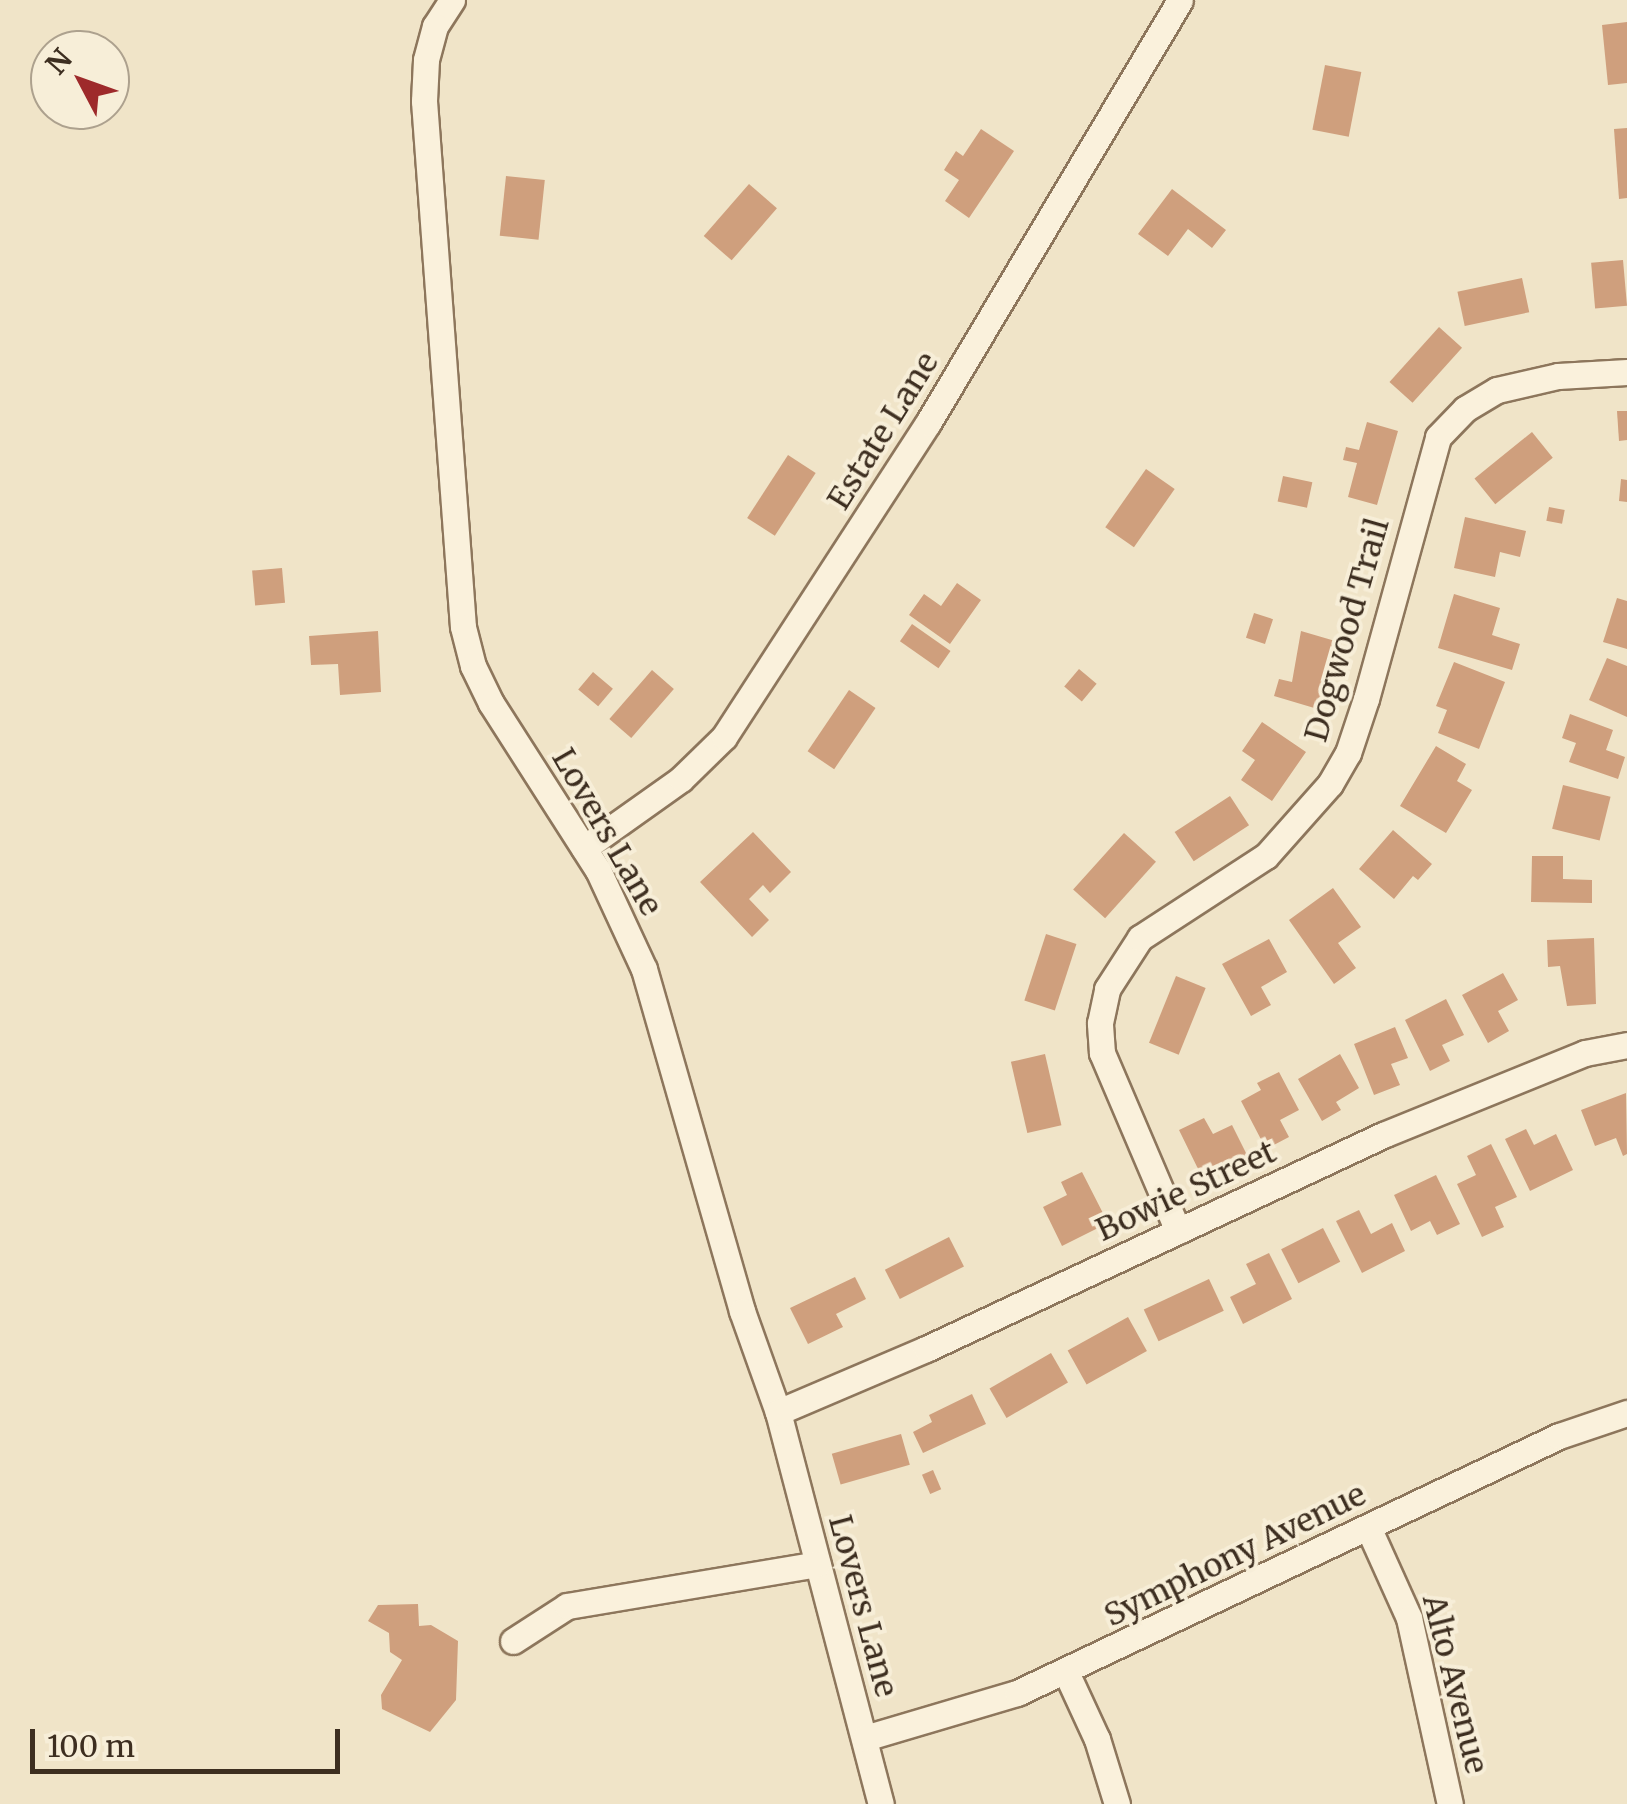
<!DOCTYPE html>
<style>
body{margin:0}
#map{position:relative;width:1627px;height:1804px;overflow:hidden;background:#f0e4c8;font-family:Merriweather,serif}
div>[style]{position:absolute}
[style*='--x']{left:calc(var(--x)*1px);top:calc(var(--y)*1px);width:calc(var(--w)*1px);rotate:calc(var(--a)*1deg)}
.building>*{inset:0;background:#cf9f7d;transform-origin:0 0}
.roads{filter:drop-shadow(2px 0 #8d765c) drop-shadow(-2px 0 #8d765c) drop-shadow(0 2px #8d765c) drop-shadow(0 -2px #8d765c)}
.minor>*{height:25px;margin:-12.5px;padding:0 12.5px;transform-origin:12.5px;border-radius:12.5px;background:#faf1dc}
span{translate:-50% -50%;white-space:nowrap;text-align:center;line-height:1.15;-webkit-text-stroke:8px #f7eed8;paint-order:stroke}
.street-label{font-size:32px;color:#3d2e20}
.north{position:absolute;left:30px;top:30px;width:100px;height:100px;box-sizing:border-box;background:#f7eed8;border:2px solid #ada18e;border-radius:50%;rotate:311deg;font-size:28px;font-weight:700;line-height:40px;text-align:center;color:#3d2e20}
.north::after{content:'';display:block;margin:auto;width:35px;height:45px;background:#9e2a2b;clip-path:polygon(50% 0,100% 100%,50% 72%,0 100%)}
.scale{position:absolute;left:30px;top:1729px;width:310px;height:45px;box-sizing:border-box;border:5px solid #3d2e20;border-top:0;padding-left:12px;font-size:30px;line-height:35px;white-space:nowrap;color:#3d2e20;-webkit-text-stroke:8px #f7eed8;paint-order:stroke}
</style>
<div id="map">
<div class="building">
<div style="clip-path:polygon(1627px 22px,1627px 83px,1608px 85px,1602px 25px)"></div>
<div style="left:1325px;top:65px;width:37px;height:66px;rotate:11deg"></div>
<div style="clip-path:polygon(1627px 128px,1627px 198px,1619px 199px,1614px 129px)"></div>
<div style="clip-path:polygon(981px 129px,1014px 151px,969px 218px,945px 201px,959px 180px,944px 170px,956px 151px,963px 156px)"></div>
<div style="left:506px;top:176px;width:39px;height:60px;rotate:6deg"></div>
<div style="left:749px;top:184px;width:37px;height:69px;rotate:41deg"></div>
<div style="clip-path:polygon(1172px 189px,1226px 230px,1212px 248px,1188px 229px,1168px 256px,1138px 234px)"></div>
<div style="left:1623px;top:260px;width:46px;height:32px;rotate:85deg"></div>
<div style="left:1522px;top:278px;width:35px;height:66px;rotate:78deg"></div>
<div style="left:1439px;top:327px;width:31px;height:74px;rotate:42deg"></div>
<div style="clip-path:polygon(1617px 411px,1627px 411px,1627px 440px,1619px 441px)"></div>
<div style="clip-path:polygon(1367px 422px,1398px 431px,1377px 505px,1348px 497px,1357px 463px,1343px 460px,1346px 447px,1359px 450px)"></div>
<div style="left:1532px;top:432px;width:33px;height:74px;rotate:51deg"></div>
<div style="left:788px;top:455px;width:33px;height:75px;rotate:33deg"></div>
<div style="left:1146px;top:469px;width:35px;height:71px;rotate:35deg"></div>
<div style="left:1283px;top:476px;width:30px;height:26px;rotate:12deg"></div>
<div style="clip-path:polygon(1621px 479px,1627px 480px,1627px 502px,1619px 501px)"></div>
<div style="left:1549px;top:507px;width:16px;height:14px;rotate:11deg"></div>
<div style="clip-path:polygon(1465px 517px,1526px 531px,1520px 557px,1500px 552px,1495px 577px,1454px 568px)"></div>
<div style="left:282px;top:568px;width:35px;height:30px;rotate:85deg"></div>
<div style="clip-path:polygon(957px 583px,981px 600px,950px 644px,909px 615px,924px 594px,941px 606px)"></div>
<div style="clip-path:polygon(1454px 594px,1500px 608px,1492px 635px,1520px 644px,1512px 670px,1438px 648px)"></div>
<div style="clip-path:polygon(1617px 598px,1627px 601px,1627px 649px,1603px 642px)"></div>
<div style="left:1254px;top:613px;width:20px;height:26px;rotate:18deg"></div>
<div style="left:912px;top:624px;width:47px;height:21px;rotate:35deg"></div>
<div style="clip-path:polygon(378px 631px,381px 692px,340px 695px,338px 664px,311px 665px,309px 636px)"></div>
<div style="clip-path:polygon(1301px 631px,1342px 643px,1321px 710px,1274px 696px,1279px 679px,1292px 682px)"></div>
<div style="clip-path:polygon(1607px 658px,1627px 666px,1627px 717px,1589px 700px)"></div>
<div style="clip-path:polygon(1454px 662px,1505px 682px,1479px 749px,1438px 733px,1447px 710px,1436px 706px)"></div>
<div style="left:1079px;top:669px;width:23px;height:23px;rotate:40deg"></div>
<div style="left:652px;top:670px;width:29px;height:65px;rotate:41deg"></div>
<div style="left:593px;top:672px;width:26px;height:23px;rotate:40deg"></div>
<div style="left:849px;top:690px;width:32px;height:74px;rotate:34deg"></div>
<div style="clip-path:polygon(1570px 714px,1613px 730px,1606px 750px,1625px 757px,1618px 779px,1569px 762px,1576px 743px,1562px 738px)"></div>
<div style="clip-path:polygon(1262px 722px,1306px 752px,1272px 801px,1241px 780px,1255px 760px,1242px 751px)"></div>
<div style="clip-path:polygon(1436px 746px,1466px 764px,1457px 781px,1472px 790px,1446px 833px,1400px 806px)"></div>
<div style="left:1563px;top:785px;width:49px;height:45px;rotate:14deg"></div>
<div style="left:1230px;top:796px;width:35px;height:66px;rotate:57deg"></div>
<div style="clip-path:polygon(1393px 830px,1432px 864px,1418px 880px,1413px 876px,1394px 899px,1359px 869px)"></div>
<div style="clip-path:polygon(753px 832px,791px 872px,770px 893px,763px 885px,749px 899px,769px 920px,752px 937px,700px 882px)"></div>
<div style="left:1124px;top:833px;width:43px;height:76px;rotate:42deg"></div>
<div style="clip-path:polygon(1532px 856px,1563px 856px,1563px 879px,1592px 880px,1592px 903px,1531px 902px)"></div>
<div style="clip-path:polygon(1333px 888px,1361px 927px,1338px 943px,1356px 968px,1334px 984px,1289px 920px)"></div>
<div style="left:1046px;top:934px;width:32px;height:70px;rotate:18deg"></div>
<div style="clip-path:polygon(1594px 938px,1596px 1004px,1567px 1006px,1560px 966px,1548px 967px,1547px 940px)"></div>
<div style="clip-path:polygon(1269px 939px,1287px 972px,1261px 987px,1271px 1005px,1251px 1016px,1222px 964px)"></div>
<div style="clip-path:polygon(1503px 973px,1518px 1000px,1498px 1011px,1509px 1031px,1488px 1043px,1462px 995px)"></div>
<div style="left:1176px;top:976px;width:32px;height:72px;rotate:22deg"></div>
<div style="clip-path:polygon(1446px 999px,1464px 1035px,1442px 1045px,1450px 1061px,1430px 1071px,1405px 1020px)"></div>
<div style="clip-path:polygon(1395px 1027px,1408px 1058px,1391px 1064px,1400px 1085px,1374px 1095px,1354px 1044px)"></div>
<div style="left:1045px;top:1054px;width:73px;height:35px;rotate:77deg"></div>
<div style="clip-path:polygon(1340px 1054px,1359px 1088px,1336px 1102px,1341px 1110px,1322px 1121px,1298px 1079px)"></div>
<div style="clip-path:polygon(1279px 1072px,1299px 1110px,1280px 1120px,1289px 1137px,1266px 1149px,1241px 1101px,1261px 1090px,1257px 1083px)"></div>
<div style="clip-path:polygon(1626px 1093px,1627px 1154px,1623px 1156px,1616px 1138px,1595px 1146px,1581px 1110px)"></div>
<div style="clip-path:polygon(1204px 1118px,1213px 1134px,1232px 1125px,1247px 1155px,1202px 1177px,1179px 1130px)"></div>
<div style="clip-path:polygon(1526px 1129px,1534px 1145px,1556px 1134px,1573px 1170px,1530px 1191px,1505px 1139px)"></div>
<div style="clip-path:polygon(1491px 1144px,1517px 1197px,1495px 1207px,1504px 1227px,1482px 1237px,1457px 1184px,1476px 1175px,1467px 1156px)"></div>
<div style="clip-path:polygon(1082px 1172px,1108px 1223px,1062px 1246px,1043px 1207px,1067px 1195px,1061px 1182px)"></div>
<div style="clip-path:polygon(1436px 1175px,1460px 1224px,1437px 1235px,1430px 1221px,1411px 1231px,1394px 1195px)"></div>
<div style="clip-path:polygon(1359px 1210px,1371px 1234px,1392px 1223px,1405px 1251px,1362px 1273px,1336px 1221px)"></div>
<div style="left:1323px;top:1228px;width:38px;height:47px;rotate:63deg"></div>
<div style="left:949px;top:1237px;width:33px;height:72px;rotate:63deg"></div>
<div style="clip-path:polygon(1269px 1253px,1292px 1299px,1243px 1324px,1230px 1297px,1256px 1284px,1246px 1264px)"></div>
<div style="clip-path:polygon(855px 1277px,866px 1299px,836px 1314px,843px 1327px,808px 1344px,790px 1308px)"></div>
<div style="left:1209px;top:1279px;width:35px;height:72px;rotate:65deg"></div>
<div style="left:1128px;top:1317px;width:39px;height:69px;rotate:61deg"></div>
<div style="left:1051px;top:1353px;width:34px;height:71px;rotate:60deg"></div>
<div style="clip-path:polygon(972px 1394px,986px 1424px,923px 1453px,913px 1432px,932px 1422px,929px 1415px)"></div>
<div style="left:901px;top:1434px;width:32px;height:72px;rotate:74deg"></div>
<div style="left:933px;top:1470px;width:21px;height:12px;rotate:67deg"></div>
<div style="clip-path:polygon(418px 1604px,419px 1626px,431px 1625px,458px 1641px,456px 1700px,430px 1732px,382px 1709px,381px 1695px,402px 1660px,390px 1652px,389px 1633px,368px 1621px,378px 1605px)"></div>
</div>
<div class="roads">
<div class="minor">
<div style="--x:452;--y:0;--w:31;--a:123"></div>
<div style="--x:435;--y:26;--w:35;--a:105"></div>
<div style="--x:426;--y:60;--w:41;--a:92.8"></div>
<div style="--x:424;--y:101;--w:527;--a:85.76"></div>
<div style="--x:463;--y:627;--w:40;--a:75.6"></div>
<div style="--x:473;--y:666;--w:41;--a:64.1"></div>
<div style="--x:491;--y:703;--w:198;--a:57.4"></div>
<div style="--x:598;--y:870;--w:109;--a:65.1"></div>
<div style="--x:644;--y:969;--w:356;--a:74"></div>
<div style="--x:742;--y:1311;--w:107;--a:70.4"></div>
<div style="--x:778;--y:1412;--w:405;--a:75.3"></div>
<div style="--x:584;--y:848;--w:119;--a:-35.4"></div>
<div style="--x:681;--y:779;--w:60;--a:-44.3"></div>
<div style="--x:724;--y:737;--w:374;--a:-57"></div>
<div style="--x:928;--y:423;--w:492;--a:-59.2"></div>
<div style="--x:1178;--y:1231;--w:194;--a:-113.1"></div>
<div style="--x:1102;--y:1053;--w:30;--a:-94"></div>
<div style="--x:1100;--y:1023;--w:35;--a:-78"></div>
<div style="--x:1107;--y:989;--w:61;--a:-57.1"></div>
<div style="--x:1140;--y:938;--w:150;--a:-33.1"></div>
<div style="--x:1266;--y:856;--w:96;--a:-48.4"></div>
<div style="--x:1330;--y:784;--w:36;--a:-60"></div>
<div style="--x:1348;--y:753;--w:57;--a:-71.6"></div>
<div style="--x:1366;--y:699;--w:272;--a:-74.6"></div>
<div style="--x:1438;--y:437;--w:39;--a:-46"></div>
<div style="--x:1465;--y:409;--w:37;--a:-31"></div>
<div style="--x:1497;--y:390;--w:63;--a:-12.9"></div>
<div style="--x:1558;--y:376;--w:69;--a:-3.3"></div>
<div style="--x:778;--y:1412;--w:161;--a:-23.1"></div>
<div style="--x:926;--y:1349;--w:505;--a:-25.09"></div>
<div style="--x:1383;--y:1135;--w:218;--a:-22.1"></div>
<div style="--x:1585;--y:1053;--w:43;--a:-10.8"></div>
<div style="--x:1368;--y:1527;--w:100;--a:65.7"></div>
<div style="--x:1409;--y:1618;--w:190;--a:77.6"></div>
<div style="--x:513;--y:1641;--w:64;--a:-32.9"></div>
<div style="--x:567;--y:1606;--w:254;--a:-9.5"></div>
<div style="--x:1066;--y:1672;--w:74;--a:65.2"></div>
<div style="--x:1097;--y:1739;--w:68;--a:72.9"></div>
<div style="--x:865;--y:1738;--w:159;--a:-16.5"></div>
<div style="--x:1017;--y:1693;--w:600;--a:-25.37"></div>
<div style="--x:1559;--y:1436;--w:72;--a:-18.7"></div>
</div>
</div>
<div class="street-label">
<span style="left:883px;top:431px;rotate:-58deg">Estate Lane</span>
<span style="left:1347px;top:630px;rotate:-74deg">Dogwood Trail</span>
<span style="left:607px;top:832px;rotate:60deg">Lovers Lane</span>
<span style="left:1186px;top:1191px;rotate:-25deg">Bowie Street</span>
<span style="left:1235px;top:1555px;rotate:-26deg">Symphony Avenue</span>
<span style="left:863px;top:1606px;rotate:75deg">Lovers Lane</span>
<span style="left:1455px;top:1684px;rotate:76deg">Alto Avenue</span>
</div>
<div class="north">N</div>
<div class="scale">100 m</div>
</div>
